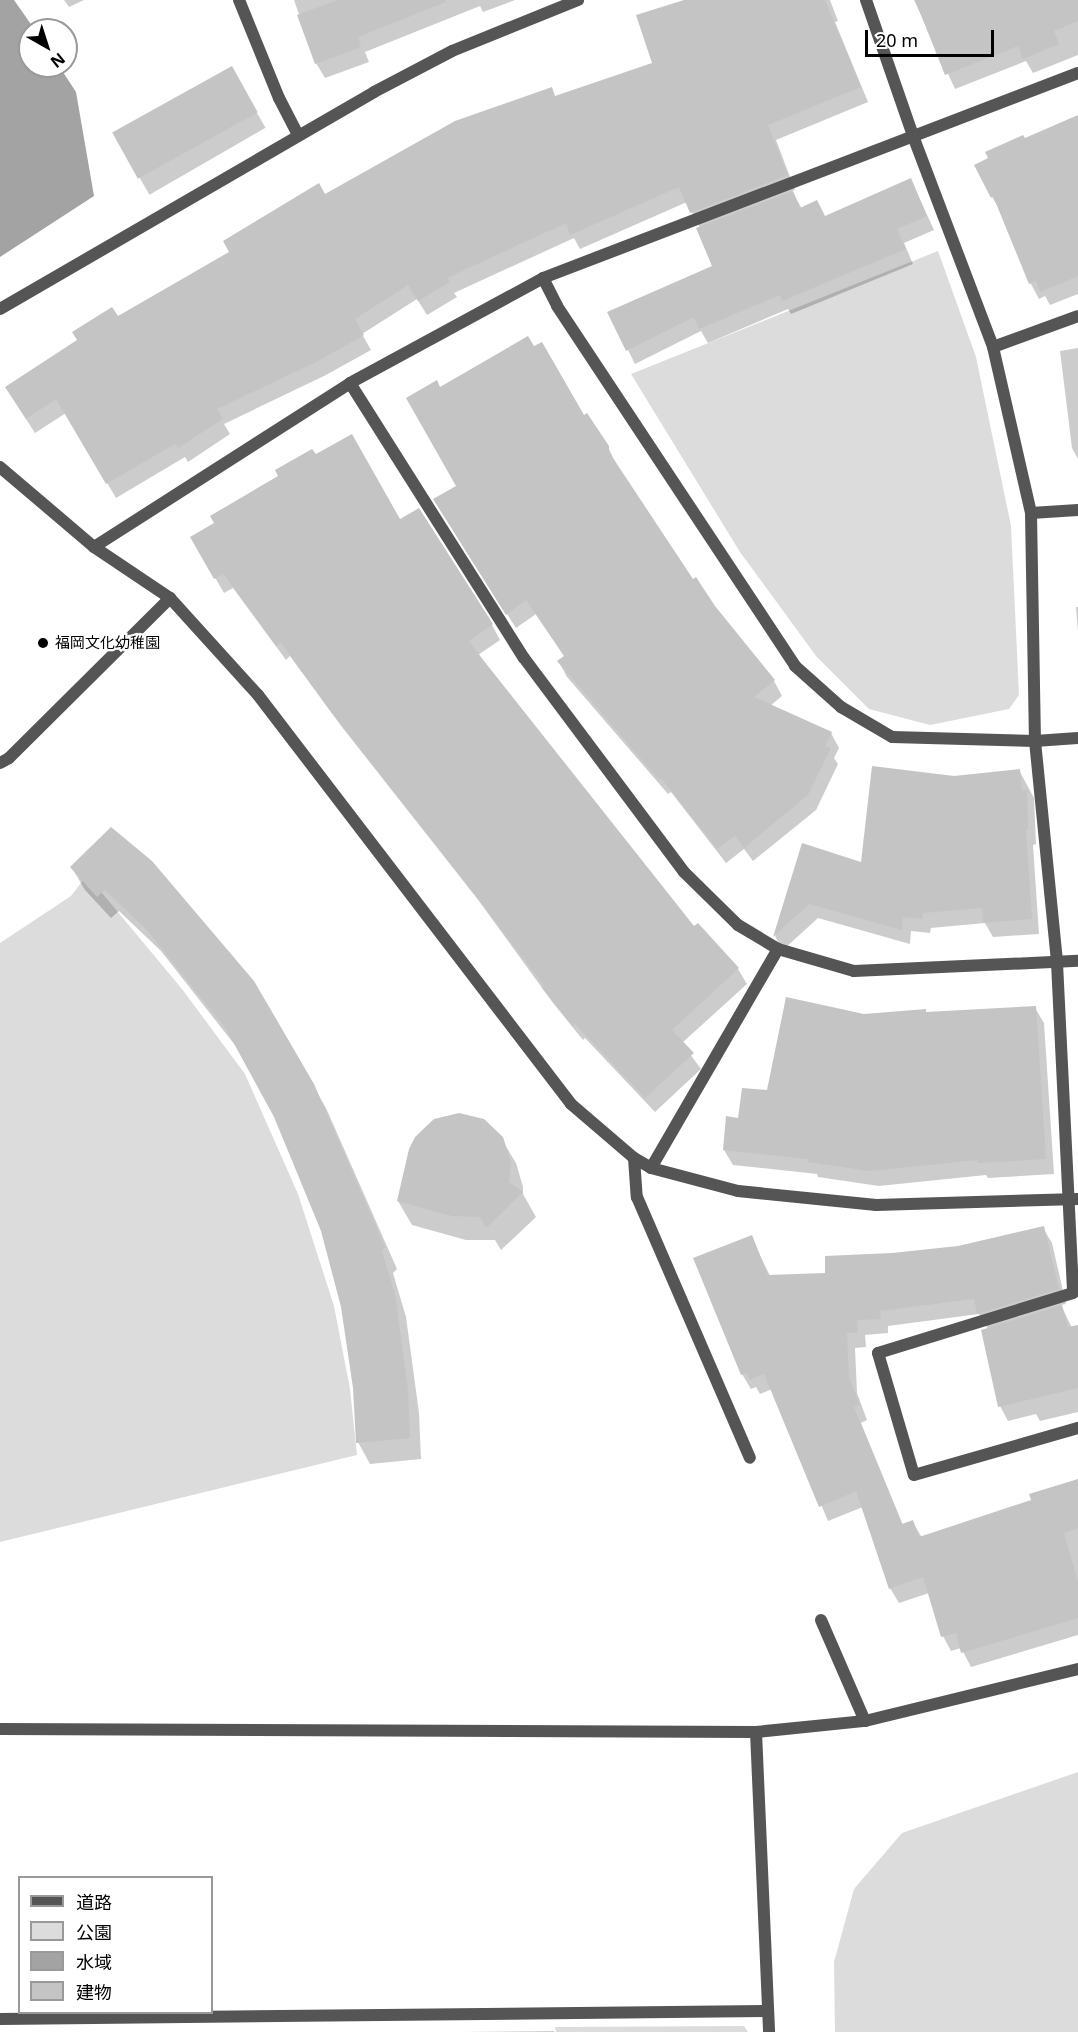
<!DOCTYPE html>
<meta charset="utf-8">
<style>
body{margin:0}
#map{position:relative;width:1078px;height:2032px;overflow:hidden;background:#fff;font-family:"Noto Sans","Noto Sans JP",sans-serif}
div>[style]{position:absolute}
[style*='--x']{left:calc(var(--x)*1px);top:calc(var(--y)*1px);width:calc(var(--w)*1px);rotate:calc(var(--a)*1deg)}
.green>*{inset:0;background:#dcdcdc}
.water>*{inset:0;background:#a3a3a3}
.shadow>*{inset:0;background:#0003;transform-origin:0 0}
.building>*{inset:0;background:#c4c4c4;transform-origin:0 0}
.minor>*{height:12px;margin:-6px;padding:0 6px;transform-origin:6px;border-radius:6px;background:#555}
.tertiary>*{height:12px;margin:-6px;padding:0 6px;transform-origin:6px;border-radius:6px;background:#555}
.dots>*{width:16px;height:16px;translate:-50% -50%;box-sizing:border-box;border:3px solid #fff;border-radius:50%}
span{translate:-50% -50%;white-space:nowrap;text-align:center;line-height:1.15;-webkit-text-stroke:4.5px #fff;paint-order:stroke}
.poi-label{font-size:15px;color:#000}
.left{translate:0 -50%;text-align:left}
.legend{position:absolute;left:18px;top:1876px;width:195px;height:138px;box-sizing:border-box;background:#fff;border:2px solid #999;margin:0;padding:8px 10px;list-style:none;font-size:18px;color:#000}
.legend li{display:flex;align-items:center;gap:12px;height:30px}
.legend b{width:30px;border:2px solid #999}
.north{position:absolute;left:18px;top:18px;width:60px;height:60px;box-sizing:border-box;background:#fff;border:2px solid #999;border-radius:50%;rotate:141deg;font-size:16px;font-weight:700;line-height:24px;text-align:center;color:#000}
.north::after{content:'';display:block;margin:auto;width:21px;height:27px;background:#000;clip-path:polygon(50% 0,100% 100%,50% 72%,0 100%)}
.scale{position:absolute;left:865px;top:30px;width:129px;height:27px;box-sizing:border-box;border:3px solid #000;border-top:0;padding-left:8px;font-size:18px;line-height:21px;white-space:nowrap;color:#000;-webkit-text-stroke:4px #fff;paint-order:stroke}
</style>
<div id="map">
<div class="green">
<div style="clip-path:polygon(938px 251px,976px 357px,1011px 526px,1019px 695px,1009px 709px,930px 725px,869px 709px,816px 656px,740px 552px,631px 374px)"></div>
<div style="clip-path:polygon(87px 875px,182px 989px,245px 1074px,298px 1194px,334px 1306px,350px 1389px,357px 1455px,0 1542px,0 943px,71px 896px)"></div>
<div style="clip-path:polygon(1078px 1772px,1078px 2032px,835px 2032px,834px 1962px,854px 1889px,902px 1833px)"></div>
<div style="clip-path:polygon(744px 2026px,748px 2032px,556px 2032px,555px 2027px)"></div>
</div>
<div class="water">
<div style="clip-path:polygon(0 0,14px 0,35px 30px,30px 30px,30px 66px,59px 66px,76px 92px,94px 196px,0 257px)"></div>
</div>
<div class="shadow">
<div style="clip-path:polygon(64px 0,84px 0,69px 7px)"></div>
<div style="clip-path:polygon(294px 0,515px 0,483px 12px,480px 6px,365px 52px,369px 62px,325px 78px,316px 63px)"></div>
<div style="clip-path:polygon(688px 0,830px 0,838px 21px,835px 22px,868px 102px,776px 140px,795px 190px,792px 191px,802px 209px,825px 217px,911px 180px,934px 230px,904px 243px,913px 264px,791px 314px,788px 309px,708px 343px,701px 331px,635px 364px,628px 350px,714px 267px,700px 228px,687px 202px,580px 249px,574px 238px,454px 293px,457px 297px,427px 315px,417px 299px,362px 334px,371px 350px,326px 375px,224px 424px,230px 434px,188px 462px,185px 457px,116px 498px,66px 413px,35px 433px,15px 402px,117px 318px,325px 196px,551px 89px,556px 98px,654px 64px)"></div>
<div style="clip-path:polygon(914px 0,1078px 0,1078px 55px,1033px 73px,1026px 61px,955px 89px)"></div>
<div style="left:231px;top:68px;width:69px;height:134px;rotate:60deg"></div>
<div style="clip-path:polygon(1078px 116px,1078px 294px,1050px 305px,1045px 296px,1039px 299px,1031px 284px,1001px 211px,992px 197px,1025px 140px)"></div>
<div style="clip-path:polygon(1078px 348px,1078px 459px,1072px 448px,1060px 351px)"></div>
<div style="clip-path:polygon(440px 389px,584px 417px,608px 447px,617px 466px,693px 581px,774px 681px,782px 696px,770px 706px,831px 733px,839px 748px,834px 758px,838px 764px,816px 810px,753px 861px,744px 849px,726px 863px,671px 792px,668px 794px,567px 677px,559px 662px,565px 657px,536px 614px,516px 628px,444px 515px,458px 486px)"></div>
<div style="clip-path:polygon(400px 521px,492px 625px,500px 640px,478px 655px,694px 929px,697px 925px,738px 969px,747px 984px,682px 1043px,701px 1069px,655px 1112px,585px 1038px,583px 1040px,553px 1003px,479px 901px,342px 727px,290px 656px,286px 660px,233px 588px,224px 593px,192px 538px)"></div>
<div style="clip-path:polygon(1076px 607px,1078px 607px,1078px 633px)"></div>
<div style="clip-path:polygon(1019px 770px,1034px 798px,1036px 844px,1033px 845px,1039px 934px,993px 937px,985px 923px,931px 928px,930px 933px,911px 931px,910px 944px,818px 918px,783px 950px,775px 936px,803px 845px,862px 864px,954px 778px)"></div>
<div style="clip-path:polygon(72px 868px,253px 982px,326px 1108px,397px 1269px,393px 1273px,406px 1317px,419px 1413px,421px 1459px,370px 1464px,358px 1442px,355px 1388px,343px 1307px,322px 1231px,275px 1116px,238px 1049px,161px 951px,119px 911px,111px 918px,85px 890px)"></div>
<div style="clip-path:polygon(1035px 1008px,1044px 1023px,1054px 1174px,988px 1178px,986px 1175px,879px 1186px,818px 1177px,817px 1174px,733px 1165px,724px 1150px,740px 1119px,768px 1092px,864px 1015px,925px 1010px,927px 1013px)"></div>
<div style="clip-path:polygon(501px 1138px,516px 1163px,523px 1187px,523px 1194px,536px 1217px,501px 1250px,495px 1240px,466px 1240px,412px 1225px,398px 1201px)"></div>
<div style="clip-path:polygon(1043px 1228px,1052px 1243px,1066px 1304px,1061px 1305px,1072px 1328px,1078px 1329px,1078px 1412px,1040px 1421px,1036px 1414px,1008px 1421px,1000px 1406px,988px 1329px,979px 1314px,888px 1326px,888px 1333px,865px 1335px,866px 1347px,855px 1348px,857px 1393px,867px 1420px,861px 1423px,903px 1525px,913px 1522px,922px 1538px,1032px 1501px,1078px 1480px,1078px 1635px,971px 1667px,961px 1648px,951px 1651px,943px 1636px,929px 1593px,899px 1603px,890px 1588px,863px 1507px,828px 1521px,772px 1389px,760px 1394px,756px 1387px,751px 1389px,742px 1374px,751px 1237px,770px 1276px,827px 1275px,892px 1255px,958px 1248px)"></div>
<div style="clip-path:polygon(554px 2031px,554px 2032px,460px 2032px)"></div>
</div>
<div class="building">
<div style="clip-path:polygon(338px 0,445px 0,446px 2px,358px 37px,361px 47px,315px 64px,297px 15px)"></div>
<div style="clip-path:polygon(684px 0,825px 0,861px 87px,768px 125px,788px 175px,690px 213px,679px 187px,570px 235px,566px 223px,447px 278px,450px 282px,418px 301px,408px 285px,355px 319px,364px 335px,318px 361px,217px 409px,223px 419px,178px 448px,175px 444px,106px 484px,56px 399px,26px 419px,5px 387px,77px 340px,72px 332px,112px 307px,118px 316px,229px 252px,223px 241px,319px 183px,325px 194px,455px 121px,552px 87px,555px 96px,652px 63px,636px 15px)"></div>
<div style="clip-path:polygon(915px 0,1078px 0,1078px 21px,1054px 31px,1059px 44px,1023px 59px,1018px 46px,945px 75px)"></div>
<div style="left:232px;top:66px;width:53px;height:137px;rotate:61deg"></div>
<div style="clip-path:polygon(1078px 115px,1078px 276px,1040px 292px,1036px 281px,1029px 284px,993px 196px,991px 198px,974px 165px,988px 158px,985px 152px,1023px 135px,1025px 138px)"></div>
<div style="clip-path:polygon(911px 178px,927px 216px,897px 229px,906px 249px,782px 301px,780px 295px,699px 329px,694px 317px,626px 351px,607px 312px,712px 266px,696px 228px,793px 191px,800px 208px,817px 200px,825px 216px)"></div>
<div style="clip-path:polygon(528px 336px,534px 346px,542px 342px,584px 415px,587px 413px,609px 446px,609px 452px,693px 579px,696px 577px,715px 606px,775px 680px,754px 697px,832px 732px,825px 746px,831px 748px,808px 795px,744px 848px,735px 836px,717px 849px,661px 778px,659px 780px,557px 661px,564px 656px,526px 600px,506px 615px,433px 499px,456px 486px,406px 398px,437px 380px,440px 387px)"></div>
<div style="clip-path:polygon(352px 434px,400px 519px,419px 508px,493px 624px,469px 641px,484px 661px,694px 926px,698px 923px,739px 968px,672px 1030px,694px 1053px,645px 1098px,575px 1024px,573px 1026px,542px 988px,544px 986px,468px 886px,331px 712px,281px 643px,276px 646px,224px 574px,214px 579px,190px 537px,214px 523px,210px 516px,278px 476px,275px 470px,312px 449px,316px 454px)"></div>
<div style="clip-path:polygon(872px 766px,954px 776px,1020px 769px,1022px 791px,1027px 790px,1028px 830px,1026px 830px,1032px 919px,983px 923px,982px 908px,923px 913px,922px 919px,903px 917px,902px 930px,809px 904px,773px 937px,802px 843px,861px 862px)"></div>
<div style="clip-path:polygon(111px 827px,152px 861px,254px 981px,314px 1084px,385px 1247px,382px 1251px,395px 1294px,408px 1390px,410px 1438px,356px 1443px,353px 1388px,341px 1307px,321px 1231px,274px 1117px,226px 1029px,146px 929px,105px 890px,97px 897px,70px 867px)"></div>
<div style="clip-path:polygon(786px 997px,864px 1014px,926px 1009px,926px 1012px,1036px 1006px,1046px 1159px,978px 1163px,977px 1160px,870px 1171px,808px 1162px,808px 1159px,723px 1150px,726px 1116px,738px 1118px,742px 1088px,767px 1090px)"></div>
<div style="clip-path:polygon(459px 1113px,484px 1119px,503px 1137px,511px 1162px,509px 1182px,523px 1192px,486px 1228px,480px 1217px,452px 1216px,397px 1201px,409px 1149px,415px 1137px,434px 1119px)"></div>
<div style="clip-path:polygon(1044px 1226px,1059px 1289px,977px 1314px,974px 1299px,880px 1311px,881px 1319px,857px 1320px,858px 1332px,847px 1333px,849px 1377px,860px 1405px,854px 1407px,902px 1524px,913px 1520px,919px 1537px,1031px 1500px,1029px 1494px,1078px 1479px,1078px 1528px,1064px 1533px,1078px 1582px,1078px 1618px,961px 1653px,956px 1633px,941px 1637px,923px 1577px,889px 1589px,856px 1491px,819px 1507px,764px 1374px,750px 1380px,747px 1373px,741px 1375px,693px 1258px,752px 1235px,768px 1275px,825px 1273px,825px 1256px,892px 1253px,958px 1246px)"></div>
<div style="clip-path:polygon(1062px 1305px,1068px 1327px,1078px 1325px,1078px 1388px,998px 1407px,981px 1330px)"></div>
</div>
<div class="minor">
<div style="--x:239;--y:0;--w:106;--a:67.8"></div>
<div style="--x:279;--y:98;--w:42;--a:62.8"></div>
<div style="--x:866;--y:0;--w:144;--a:70.9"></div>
<div style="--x:913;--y:136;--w:226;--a:69.2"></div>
<div style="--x:993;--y:347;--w:170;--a:77.1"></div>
<div style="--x:1031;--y:513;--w:228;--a:89"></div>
<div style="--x:1035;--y:741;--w:223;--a:84.3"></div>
<div style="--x:1057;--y:963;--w:330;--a:87.2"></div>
<div style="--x:1073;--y:1293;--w:204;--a:162.9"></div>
<div style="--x:878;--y:1353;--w:127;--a:73.6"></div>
<div style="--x:914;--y:1475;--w:171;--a:-16"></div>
<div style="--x:543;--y:278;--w:31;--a:63"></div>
<div style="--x:557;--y:306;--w:432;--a:56.5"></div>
<div style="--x:795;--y:666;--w:62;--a:41.7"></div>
<div style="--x:841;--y:707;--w:59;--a:30.5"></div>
<div style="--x:892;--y:737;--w:143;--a:1.6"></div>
<div style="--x:1035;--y:741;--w:43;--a:-4"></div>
<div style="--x:993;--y:347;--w:90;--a:-20"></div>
<div style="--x:350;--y:383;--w:325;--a:57.7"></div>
<div style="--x:524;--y:658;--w:267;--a:53.2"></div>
<div style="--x:684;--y:872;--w:76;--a:44.5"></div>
<div style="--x:738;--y:925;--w:47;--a:31"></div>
<div style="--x:778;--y:949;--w:79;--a:16.1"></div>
<div style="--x:854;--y:971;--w:224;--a:-2.6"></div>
<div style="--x:1031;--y:513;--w:47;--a:-3.7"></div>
<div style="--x:94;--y:547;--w:304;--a:-32.6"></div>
<div style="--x:350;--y:383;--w:220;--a:-28.5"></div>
<div style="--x:543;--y:278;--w:573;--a:-20.97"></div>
<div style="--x:0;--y:763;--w:10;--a:-29"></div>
<div style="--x:9;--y:758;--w:227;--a:-44.8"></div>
<div style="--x:634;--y:1158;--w:39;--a:86"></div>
<div style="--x:637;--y:1197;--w:284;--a:66.6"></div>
<div style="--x:651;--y:1168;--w:253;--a:-59.9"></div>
<div style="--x:821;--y:1620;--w:110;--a:66.5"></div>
<div style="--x:756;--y:1732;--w:300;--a:87.5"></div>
<div style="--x:0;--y:2019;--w:768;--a:-0.6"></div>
</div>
<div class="tertiary">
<div style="--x:0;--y:309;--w:432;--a:-30.1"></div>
<div style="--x:374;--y:92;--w:88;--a:-27.7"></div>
<div style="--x:452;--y:51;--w:136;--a:-22"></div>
<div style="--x:0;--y:467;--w:123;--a:40.4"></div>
<div style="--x:94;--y:547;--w:92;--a:33.9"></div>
<div style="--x:170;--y:598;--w:131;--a:47.8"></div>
<div style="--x:258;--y:695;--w:515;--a:52.57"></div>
<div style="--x:571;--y:1104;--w:83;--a:40.6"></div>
<div style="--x:634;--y:1158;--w:20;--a:30"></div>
<div style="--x:651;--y:1168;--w:90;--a:14.8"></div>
<div style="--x:738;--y:1191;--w:139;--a:5.8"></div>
<div style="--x:876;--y:1205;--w:202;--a:-1.7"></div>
<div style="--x:0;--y:1729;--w:756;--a:0.23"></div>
<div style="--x:756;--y:1732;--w:110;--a:-5.8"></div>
<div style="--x:865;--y:1721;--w:219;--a:-13.7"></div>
</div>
<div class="dots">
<div style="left:43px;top:643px;background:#000"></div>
</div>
<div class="poi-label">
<span class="left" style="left:55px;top:643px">福岡文化幼稚園</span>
</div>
<ul class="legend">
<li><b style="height:8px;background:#555"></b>道路</li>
<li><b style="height:16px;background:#dcdcdc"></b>公園</li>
<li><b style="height:16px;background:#a3a3a3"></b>水域</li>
<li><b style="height:16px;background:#c4c4c4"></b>建物</li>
</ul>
<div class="north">N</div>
<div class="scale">20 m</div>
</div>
